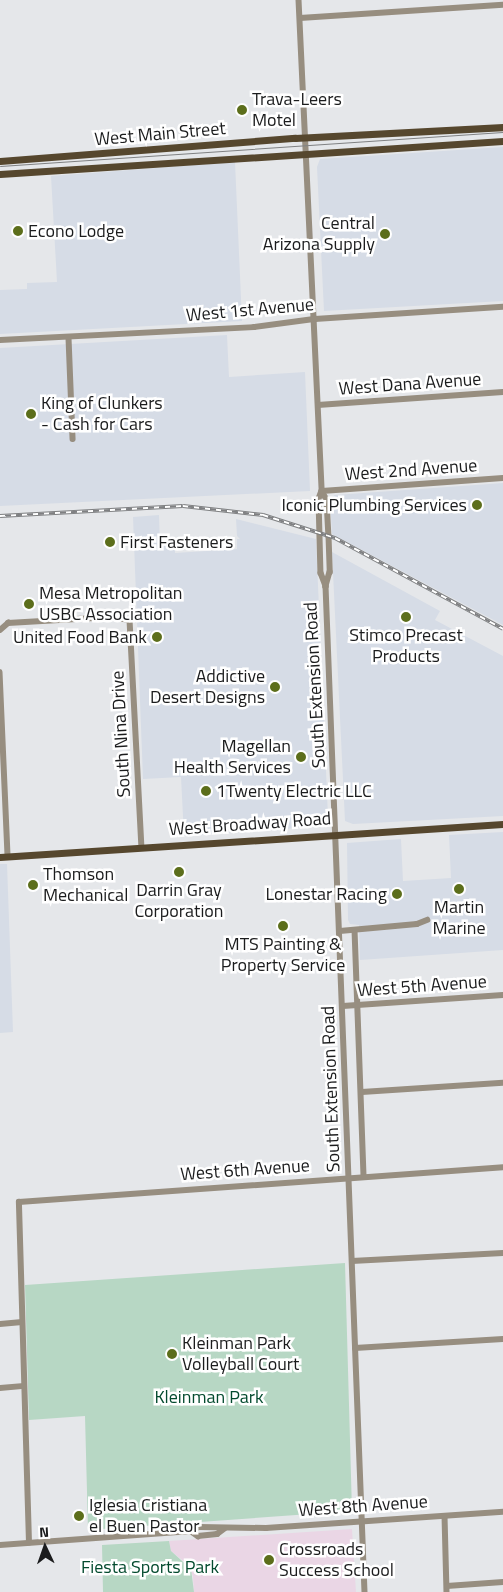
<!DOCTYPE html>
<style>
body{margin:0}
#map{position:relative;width:503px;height:1592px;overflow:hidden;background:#e5e7ea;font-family:"Titillium Web",sans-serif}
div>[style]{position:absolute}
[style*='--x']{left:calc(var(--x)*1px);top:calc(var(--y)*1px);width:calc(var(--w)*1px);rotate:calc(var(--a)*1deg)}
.built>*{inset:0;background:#d6dce6}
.education>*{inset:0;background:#ead6e5}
.green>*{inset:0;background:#b7d7c4}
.minor>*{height:5.5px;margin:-2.75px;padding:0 2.75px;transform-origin:2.75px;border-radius:2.75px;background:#978e80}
.major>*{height:7px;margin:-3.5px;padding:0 3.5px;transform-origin:3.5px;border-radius:3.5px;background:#56472e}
.tram>*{height:1px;margin:-0.5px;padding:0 0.5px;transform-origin:0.5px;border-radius:0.5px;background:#7f8082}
.rail>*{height:4px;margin-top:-2px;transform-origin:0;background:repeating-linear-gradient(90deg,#fff 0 5.5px,#7f8082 0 11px);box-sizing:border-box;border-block:1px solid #7f8082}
.dots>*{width:14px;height:14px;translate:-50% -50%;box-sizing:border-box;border:2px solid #fff;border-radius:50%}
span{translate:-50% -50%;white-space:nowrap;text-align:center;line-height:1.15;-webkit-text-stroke:5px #fff;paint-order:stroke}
.poi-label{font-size:18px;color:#1b1c1d}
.left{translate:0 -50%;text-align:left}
.right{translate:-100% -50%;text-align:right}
.street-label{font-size:18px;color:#1b1c1d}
.park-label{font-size:18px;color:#034a2e}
.north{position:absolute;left:20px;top:1522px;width:50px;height:50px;-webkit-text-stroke:4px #fff;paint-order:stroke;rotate:357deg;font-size:14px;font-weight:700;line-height:20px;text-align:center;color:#1b1c1d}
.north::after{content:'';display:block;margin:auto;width:18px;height:22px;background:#1b1c1d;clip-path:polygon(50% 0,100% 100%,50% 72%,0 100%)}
</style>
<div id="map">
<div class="built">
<div style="clip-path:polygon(503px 147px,503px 301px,324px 311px,317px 167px,320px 159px)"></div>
<div style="clip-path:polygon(235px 162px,242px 321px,0 334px,0 290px,27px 289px,27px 283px,57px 282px,51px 176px)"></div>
<div style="clip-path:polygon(227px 335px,229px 377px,305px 372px,310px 491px,0 506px,0 348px)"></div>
<div style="clip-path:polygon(503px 483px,503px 625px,332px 534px,330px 498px,335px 495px)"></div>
<div style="clip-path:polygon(159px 515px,160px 546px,175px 545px,175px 553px,237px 549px,237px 539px,240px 539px,237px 536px,236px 519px,316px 539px,328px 817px,324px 826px,184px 836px,181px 777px,143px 779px,133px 517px)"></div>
<div style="clip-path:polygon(332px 552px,440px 611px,435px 620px,503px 656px,503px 816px,353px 824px,345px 821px)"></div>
<div style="clip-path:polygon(503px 832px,503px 950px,360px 960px,359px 925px,350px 924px,348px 920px,347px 843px,401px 839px,403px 881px,451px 878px,449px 835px)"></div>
<div style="clip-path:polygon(0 864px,7px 864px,13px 1032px,0 1033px)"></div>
</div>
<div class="education">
<div style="clip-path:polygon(352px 1529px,356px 1592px,194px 1592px,193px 1576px,186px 1563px,171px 1551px,169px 1541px)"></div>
</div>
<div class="green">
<div style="clip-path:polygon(345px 1263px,352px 1511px,88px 1530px,85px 1416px,29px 1420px,25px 1285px)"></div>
<div style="clip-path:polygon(169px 1541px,171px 1551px,191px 1569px,194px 1592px,103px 1592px,102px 1545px)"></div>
</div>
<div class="minor">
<div style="--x:299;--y:0;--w:492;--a:87.3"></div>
<div style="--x:322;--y:491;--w:9;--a:111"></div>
<div style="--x:319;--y:499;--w:74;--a:88.5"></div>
<div style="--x:321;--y:573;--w:14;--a:69"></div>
<div style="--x:300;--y:18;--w:203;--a:-3.7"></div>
<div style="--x:69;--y:338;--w:101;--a:87.7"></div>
<div style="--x:0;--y:340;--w:254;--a:-2.9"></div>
<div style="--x:254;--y:327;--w:62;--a:-7.5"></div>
<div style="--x:315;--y:319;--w:188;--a:-3.7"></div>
<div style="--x:318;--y:405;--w:185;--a:-4"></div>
<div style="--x:322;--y:491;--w:10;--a:61"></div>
<div style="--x:327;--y:500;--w:36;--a:87"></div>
<div style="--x:329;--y:536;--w:36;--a:88"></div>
<div style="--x:330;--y:572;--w:15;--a:106"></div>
<div style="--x:326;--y:586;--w:1007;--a:87.78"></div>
<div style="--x:322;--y:491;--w:181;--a:-4.1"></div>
<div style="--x:0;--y:630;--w:11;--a:-41"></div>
<div style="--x:8;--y:623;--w:103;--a:-3.3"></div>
<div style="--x:111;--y:617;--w:19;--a:9"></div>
<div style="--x:130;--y:620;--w:227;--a:87"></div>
<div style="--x:0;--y:672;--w:184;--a:87.5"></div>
<div style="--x:355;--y:930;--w:247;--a:87.9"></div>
<div style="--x:340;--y:931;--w:77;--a:-5.2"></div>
<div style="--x:417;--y:924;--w:11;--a:-22"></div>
<div style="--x:343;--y:1006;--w:160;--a:-3.9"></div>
<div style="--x:362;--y:1092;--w:141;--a:-3.7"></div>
<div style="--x:352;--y:1261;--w:151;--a:-3"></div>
<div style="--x:0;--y:1324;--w:22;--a:-5"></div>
<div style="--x:355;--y:1348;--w:148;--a:-3.5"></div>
<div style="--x:0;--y:1388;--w:24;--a:-5"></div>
<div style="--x:445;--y:1516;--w:76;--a:88.5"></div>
<div style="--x:191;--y:1531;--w:9;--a:36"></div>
<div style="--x:198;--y:1536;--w:19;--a:-6"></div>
<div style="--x:217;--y:1534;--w:9;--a:-36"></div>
<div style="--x:29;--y:1543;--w:341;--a:-91.7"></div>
<div style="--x:19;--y:1202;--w:485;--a:-4.1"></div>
<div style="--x:0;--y:1545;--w:192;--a:-4.2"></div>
<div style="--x:191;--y:1531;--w:9;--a:-27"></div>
<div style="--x:199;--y:1527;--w:67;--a:0.9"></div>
<div style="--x:266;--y:1528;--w:238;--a:-3.9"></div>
<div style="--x:447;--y:1586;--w:56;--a:-4.1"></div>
</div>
<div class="major">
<div style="--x:0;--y:161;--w:296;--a:-4.5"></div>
<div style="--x:295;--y:138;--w:208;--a:-3"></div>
<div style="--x:0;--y:174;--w:504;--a:-3.75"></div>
<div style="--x:0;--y:857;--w:504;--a:-3.75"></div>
</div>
<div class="tram">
<div style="--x:0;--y:166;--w:504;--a:-3.87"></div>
</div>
<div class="rail">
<div style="--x:0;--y:516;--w:183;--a:-3.1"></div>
<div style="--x:183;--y:506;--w:81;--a:6.4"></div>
<div style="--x:263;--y:515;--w:76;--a:17.7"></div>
<div style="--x:335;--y:538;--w:191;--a:28.4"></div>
</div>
<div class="dots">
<div style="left:242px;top:110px;background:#5c6e1b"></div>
<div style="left:18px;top:231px;background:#5c6e1b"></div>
<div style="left:385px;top:234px;background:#5c6e1b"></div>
<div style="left:31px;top:414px;background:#5c6e1b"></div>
<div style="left:477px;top:505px;background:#5c6e1b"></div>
<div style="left:110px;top:542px;background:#5c6e1b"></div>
<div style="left:29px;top:604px;background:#5c6e1b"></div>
<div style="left:406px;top:617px;background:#5c6e1b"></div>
<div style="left:157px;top:637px;background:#5c6e1b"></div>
<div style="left:275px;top:687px;background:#5c6e1b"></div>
<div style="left:301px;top:757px;background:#5c6e1b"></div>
<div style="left:206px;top:791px;background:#5c6e1b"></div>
<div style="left:179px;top:872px;background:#5c6e1b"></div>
<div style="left:33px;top:885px;background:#5c6e1b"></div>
<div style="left:459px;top:889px;background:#5c6e1b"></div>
<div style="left:397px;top:894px;background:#5c6e1b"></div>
<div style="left:283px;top:926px;background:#5c6e1b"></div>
<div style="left:172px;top:1354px;background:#5c6e1b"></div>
<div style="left:79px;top:1516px;background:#5c6e1b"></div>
<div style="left:269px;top:1560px;background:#5c6e1b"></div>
</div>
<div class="poi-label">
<span class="left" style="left:252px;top:110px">Trava-Leers<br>Motel</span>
<span class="right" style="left:375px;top:234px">Central<br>Arizona Supply</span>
<span class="left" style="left:28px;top:231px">Econo Lodge</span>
<span class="left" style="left:41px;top:414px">King of Clunkers<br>- Cash for Cars</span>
<span class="right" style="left:467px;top:505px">Iconic Plumbing Services</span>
<span class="left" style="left:120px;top:542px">First Fasteners</span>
<span class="left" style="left:39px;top:604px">Mesa Metropolitan<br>USBC Association</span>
<span style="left:406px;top:646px">Stimco Precast<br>Products</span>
<span class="right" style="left:147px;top:637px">United Food Bank</span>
<span class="right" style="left:265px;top:687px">Addictive<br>Desert Designs</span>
<span class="right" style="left:291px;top:757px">Magellan<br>Health Services</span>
<span class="left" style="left:216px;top:791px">1Twenty Electric LLC</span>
<span class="left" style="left:43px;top:885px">Thomson<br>Mechanical</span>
<span style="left:179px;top:901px">Darrin Gray<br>Corporation</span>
<span class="right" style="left:387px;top:894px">Lonestar Racing</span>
<span style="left:459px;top:918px">Martin<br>Marine</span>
<span style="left:283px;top:955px">MTS Painting &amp;<br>Property Service</span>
<span class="left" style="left:182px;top:1354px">Kleinman Park<br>Volleyball Court</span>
<span class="left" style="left:89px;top:1516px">Iglesia Cristiana<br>el Buen Pastor</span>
<span class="left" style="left:279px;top:1560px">Crossroads<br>Success School</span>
</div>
<div class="street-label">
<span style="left:160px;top:134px;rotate:-5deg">West Main Street</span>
<span style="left:250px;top:310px;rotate:-5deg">West 1st Avenue</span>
<span style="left:410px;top:384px;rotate:-4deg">West Dana Avenue</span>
<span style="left:411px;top:470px;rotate:-4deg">West 2nd Avenue</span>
<span style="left:315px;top:685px;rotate:-93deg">South Extension Road</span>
<span style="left:121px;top:734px;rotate:-93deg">South Nina Drive</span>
<span style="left:250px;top:824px;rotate:-4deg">West Broadway Road</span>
<span style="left:422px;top:986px;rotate:-4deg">West 5th Avenue</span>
<span style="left:331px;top:1089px;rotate:-92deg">South Extension Road</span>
<span style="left:245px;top:1170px;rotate:-4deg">West 6th Avenue</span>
<span style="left:363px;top:1506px;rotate:-4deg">West 8th Avenue</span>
</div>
<div class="park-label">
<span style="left:209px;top:1397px">Kleinman Park</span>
<span style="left:150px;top:1567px">Fiesta Sports Park</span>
</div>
<div class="north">N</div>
</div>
